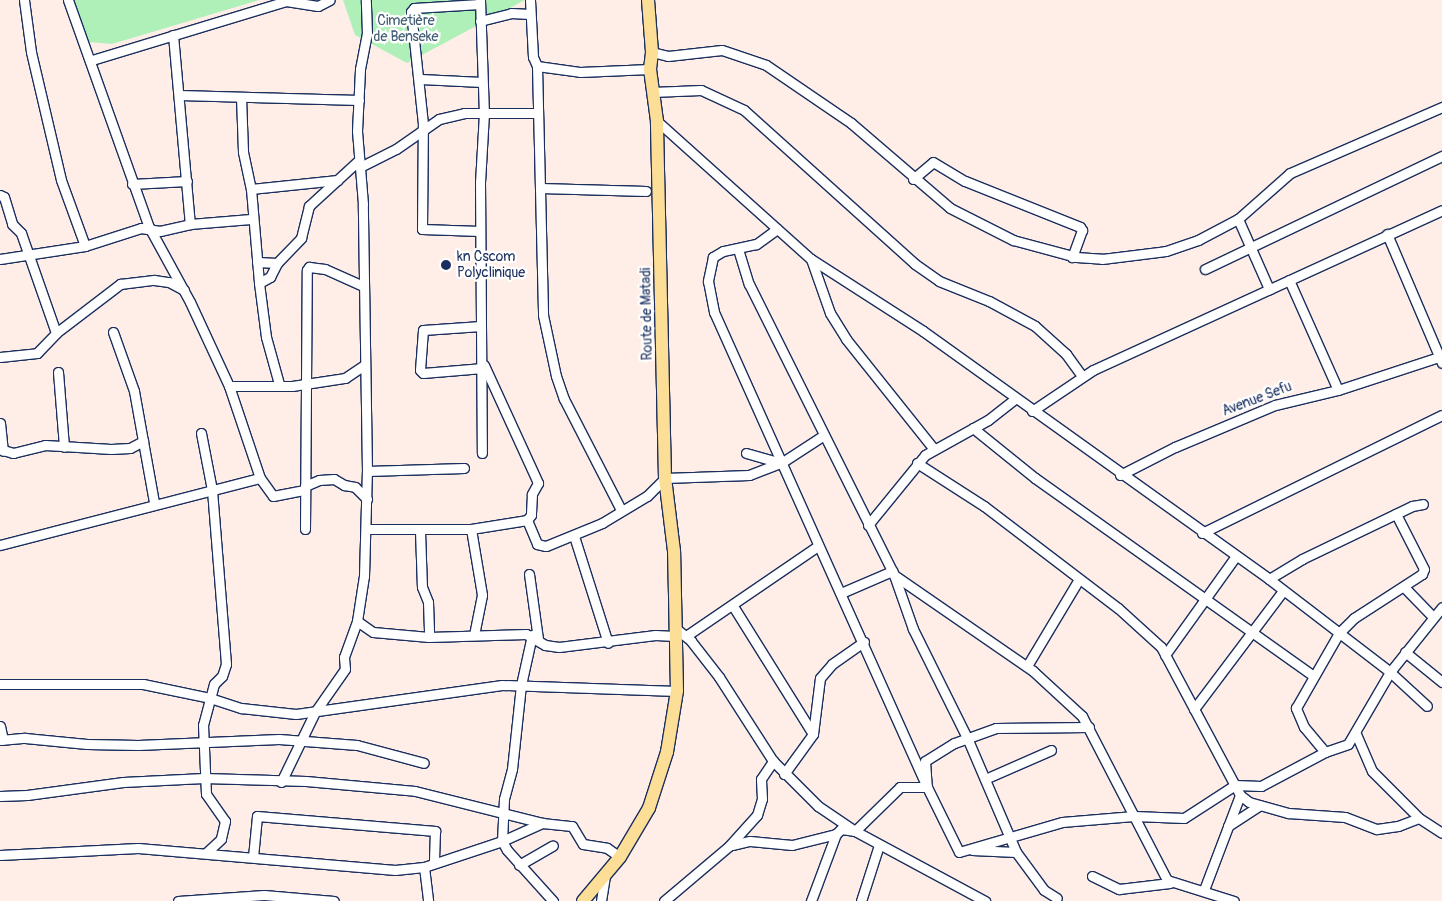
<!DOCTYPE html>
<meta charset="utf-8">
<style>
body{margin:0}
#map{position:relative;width:1442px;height:901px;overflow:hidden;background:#feeee7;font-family:Pangolin,sans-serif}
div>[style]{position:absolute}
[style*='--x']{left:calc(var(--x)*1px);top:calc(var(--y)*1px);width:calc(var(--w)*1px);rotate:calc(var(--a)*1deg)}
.green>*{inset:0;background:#aff0b9}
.roads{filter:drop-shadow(1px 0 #1b2f5e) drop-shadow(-1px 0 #1b2f5e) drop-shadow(0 1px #1b2f5e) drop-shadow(0 -1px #1b2f5e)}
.minor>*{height:9px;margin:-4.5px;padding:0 4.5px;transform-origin:4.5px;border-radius:4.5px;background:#fff}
.highway>*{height:12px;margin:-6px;padding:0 6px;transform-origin:6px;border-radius:6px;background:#fcde96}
.dots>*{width:14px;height:14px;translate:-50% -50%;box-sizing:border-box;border:2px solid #fff;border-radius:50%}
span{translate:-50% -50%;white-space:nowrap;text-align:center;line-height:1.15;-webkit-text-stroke:4.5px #fff;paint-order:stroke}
.park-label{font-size:14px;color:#405f75}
.poi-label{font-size:14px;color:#1b2f5e}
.left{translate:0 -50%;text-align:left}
.street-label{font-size:14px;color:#1b2f5e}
</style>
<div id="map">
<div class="green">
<div style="clip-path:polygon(72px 0,259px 0,112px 44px,89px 42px)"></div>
<div style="clip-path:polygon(343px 0,525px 0,407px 63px,355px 35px)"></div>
</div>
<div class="roads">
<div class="minor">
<div style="--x:24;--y:0;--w:52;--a:82.3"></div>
<div style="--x:31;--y:52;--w:131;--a:76.8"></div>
<div style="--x:61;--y:180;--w:70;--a:70"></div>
<div style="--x:68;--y:0;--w:241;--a:70.4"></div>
<div style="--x:149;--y:227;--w:85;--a:61.3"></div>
<div style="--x:190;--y:302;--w:93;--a:65.1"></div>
<div style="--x:229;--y:386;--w:97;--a:71.4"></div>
<div style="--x:260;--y:478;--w:22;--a:54"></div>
<div style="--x:273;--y:496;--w:32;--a:-11"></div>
<div style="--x:480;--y:0;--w:113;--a:88"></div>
<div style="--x:484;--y:113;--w:69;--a:93.3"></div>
<div style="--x:480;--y:182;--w:271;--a:89.6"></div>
<div style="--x:530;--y:0;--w:57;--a:87"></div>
<div style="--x:533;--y:57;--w:10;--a:66"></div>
<div style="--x:537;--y:66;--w:43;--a:7.9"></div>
<div style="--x:580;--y:72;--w:70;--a:-2.5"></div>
<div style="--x:480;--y:21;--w:32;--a:-14"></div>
<div style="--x:511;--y:13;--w:19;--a:3"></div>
<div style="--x:173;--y:35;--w:190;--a:84.9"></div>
<div style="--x:652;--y:52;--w:16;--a:14"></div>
<div style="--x:668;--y:56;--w:54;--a:-6.3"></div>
<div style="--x:722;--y:50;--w:46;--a:18.8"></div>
<div style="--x:766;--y:65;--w:103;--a:34.3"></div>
<div style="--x:851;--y:123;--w:130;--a:40.6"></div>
<div style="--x:950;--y:208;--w:71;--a:26.9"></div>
<div style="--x:1013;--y:240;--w:65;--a:15.1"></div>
<div style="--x:1076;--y:257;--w:26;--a:4"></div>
<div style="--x:1102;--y:259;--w:64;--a:-7.1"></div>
<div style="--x:1166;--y:251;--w:34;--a:-19"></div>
<div style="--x:1198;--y:240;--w:45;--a:-27.7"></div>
<div style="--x:1238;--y:219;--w:69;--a:-41.5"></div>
<div style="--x:1290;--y:173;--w:166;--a:-23.5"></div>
<div style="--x:92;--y:60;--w:203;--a:-16.9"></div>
<div style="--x:286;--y:1;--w:32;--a:9"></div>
<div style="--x:318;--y:6;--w:13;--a:-27"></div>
<div style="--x:537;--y:66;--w:249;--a:88.6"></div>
<div style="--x:543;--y:315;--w:62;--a:78"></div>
<div style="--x:556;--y:376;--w:24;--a:71"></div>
<div style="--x:564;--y:399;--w:125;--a:62.8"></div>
<div style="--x:420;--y:79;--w:62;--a:2.8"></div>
<div style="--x:652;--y:92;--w:49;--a:-2.3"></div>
<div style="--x:701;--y:90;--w:47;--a:24.9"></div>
<div style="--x:744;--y:110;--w:230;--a:42"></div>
<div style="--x:915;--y:264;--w:29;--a:35"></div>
<div style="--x:939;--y:281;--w:54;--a:21.8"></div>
<div style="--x:989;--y:301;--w:52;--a:28.5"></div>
<div style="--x:1035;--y:326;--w:42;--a:42.1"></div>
<div style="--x:1066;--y:354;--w:27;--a:54"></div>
<div style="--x:179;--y:95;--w:180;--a:1.6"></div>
<div style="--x:241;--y:97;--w:55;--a:87.9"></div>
<div style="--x:243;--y:152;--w:38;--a:78"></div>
<div style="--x:251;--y:189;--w:94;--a:85.1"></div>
<div style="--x:259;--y:283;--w:54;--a:82.6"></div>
<div style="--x:266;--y:337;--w:49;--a:74.5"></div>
<div style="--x:657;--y:121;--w:207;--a:41.9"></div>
<div style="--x:811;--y:259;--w:133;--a:32.7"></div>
<div style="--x:923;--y:331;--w:426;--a:35.6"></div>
<div style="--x:1269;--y:579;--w:153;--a:37.5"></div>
<div style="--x:1390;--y:672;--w:50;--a:42.6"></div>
<div style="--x:360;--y:167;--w:40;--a:-26.6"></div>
<div style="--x:396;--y:149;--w:52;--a:-34.9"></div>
<div style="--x:439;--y:119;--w:26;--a:-13"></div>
<div style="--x:464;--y:113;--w:74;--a:0"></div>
<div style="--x:913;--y:179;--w:26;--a:-40"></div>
<div style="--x:933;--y:162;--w:37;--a:31"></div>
<div style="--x:965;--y:181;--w:124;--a:21.8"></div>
<div style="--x:1080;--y:227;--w:4;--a:56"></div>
<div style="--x:1082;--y:230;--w:29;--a:110"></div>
<div style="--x:132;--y:184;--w:55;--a:-3.1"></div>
<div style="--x:540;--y:188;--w:106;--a:1.6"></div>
<div style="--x:251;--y:189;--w:87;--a:-5.9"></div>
<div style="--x:0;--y:195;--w:4;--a:27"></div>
<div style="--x:4;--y:197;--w:28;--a:73"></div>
<div style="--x:12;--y:224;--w:13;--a:45"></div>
<div style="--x:21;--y:233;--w:106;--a:70.7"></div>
<div style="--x:1238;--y:219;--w:77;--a:66.1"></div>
<div style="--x:777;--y:229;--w:26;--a:144"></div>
<div style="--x:756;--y:244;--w:34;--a:168"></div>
<div style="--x:723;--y:251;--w:12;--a:149"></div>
<div style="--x:713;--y:257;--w:25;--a:102"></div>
<div style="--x:708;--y:281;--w:32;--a:79"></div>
<div style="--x:714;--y:312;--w:521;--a:65.85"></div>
<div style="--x:927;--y:787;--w:27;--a:180"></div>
<div style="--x:900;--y:787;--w:63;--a:135.6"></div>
<div style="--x:855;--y:831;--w:14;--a:-172"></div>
<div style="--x:841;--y:829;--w:7;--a:135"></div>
<div style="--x:836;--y:834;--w:72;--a:110.5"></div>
<div style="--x:480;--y:231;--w:58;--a:-178"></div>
<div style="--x:422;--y:229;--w:105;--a:-89.5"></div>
<div style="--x:423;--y:124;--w:113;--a:-96.1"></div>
<div style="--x:411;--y:12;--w:5;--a:-53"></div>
<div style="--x:414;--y:8;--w:66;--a:-3.5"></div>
<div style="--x:1387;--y:234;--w:140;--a:66.9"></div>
<div style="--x:738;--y:249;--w:37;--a:73"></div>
<div style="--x:749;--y:284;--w:325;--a:63.5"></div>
<div style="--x:894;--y:575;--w:57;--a:70.6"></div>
<div style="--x:913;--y:629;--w:124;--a:63.6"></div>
<div style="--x:968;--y:740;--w:122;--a:66.8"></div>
<div style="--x:1016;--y:852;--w:47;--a:53.6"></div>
<div style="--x:1044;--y:890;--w:15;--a:32"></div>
<div style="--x:0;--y:259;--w:86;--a:-8.7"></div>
<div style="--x:85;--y:246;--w:59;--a:-17.8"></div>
<div style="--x:141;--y:228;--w:19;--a:9"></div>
<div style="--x:160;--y:231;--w:31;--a:-13"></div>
<div style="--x:190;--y:224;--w:61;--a:-4.7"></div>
<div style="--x:811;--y:259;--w:57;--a:70.6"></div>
<div style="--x:830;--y:313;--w:31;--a:58"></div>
<div style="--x:846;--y:339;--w:139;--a:51.4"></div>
<div style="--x:257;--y:262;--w:20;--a:3"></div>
<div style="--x:1205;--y:269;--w:263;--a:-25.5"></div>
<div style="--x:1289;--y:280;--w:120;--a:66"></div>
<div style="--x:259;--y:283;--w:13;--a:-29"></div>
<div style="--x:270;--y:277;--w:16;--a:-63"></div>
<div style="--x:277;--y:263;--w:35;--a:-46"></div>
<div style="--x:301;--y:238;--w:33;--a:-76"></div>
<div style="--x:309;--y:206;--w:67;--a:-42.6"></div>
<div style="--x:481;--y:326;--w:58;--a:176.1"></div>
<div style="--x:423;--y:330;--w:40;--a:94.3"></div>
<div style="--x:420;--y:370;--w:4;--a:45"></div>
<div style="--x:423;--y:373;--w:60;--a:-4.8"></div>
<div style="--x:113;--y:332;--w:63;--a:70.4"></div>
<div style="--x:134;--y:391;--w:113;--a:79.8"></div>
<div style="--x:0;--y:357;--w:37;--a:-6"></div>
<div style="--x:37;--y:353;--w:28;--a:-46"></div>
<div style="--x:56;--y:333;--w:81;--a:-37.4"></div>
<div style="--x:120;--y:284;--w:34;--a:-7"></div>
<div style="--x:154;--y:280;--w:15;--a:8"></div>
<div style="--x:169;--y:282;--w:17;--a:28"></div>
<div style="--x:484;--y:365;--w:130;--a:65.4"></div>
<div style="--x:538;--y:483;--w:13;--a:119"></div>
<div style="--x:532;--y:494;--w:21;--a:93"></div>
<div style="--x:531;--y:515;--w:6;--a:129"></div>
<div style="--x:58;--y:372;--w:75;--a:85.4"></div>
<div style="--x:229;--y:386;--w:63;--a:0"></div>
<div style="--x:292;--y:386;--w:54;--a:-8.6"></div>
<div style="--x:345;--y:378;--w:22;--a:-34"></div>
<div style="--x:1032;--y:411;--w:73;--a:-33.9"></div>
<div style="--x:1093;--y:370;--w:384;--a:-24.6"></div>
<div style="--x:0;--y:423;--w:28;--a:84"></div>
<div style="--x:973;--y:428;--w:80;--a:38.9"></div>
<div style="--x:1035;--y:478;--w:342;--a:35.4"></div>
<div style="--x:201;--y:433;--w:58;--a:79.1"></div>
<div style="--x:212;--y:490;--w:175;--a:85.4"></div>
<div style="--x:226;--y:664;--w:13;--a:108"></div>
<div style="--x:222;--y:676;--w:11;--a:135"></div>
<div style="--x:214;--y:684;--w:42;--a:105"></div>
<div style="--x:203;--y:725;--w:69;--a:87.5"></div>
<div style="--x:206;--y:794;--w:33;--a:55"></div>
<div style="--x:225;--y:821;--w:18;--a:103"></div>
<div style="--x:221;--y:839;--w:21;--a:137"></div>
<div style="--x:0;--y:449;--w:14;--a:17"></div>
<div style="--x:13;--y:453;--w:33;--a:-14"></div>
<div style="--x:45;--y:445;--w:66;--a:3.5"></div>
<div style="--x:111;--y:449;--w:19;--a:-3"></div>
<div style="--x:130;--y:448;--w:15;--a:-28"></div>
<div style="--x:746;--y:453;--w:36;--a:16"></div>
<div style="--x:917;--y:463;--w:80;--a:32.7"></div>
<div style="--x:984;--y:506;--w:168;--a:37.3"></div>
<div style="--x:1118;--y:608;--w:58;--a:42.2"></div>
<div style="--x:1161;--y:647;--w:168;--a:61.9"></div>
<div style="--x:1240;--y:795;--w:102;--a:110.8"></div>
<div style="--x:367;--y:471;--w:97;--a:-1.8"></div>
<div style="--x:1120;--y:475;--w:62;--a:-27"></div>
<div style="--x:1175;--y:447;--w:108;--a:-22.8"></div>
<div style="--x:1275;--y:405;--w:65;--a:-13.4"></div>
<div style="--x:1338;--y:390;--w:106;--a:-18.1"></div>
<div style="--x:305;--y:486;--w:15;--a:-23"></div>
<div style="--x:319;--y:480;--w:15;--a:-4"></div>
<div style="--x:334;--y:479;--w:12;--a:31"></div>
<div style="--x:344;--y:485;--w:11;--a:10"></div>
<div style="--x:355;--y:487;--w:17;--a:45"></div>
<div style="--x:868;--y:525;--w:90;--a:-50.8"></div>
<div style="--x:925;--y:455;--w:72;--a:-29.1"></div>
<div style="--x:988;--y:420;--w:34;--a:-38"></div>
<div style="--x:305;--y:529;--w:259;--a:-89.6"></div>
<div style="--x:307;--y:270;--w:4;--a:-56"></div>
<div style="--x:309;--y:267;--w:16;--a:7"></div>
<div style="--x:325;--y:269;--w:42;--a:24.1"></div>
<div style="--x:366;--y:529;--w:105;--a:0"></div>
<div style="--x:471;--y:529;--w:57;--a:-9.1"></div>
<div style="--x:527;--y:520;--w:26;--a:67"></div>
<div style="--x:537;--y:544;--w:9;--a:13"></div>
<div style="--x:546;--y:546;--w:61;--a:-22.3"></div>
<div style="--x:602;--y:523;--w:52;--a:-31"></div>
<div style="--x:647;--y:496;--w:25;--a:-45"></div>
<div style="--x:665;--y:478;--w:84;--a:-2"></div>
<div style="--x:749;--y:475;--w:34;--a:-21"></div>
<div style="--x:781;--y:463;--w:51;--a:-33.1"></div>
<div style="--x:471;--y:529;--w:67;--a:80.5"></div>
<div style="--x:482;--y:595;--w:41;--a:101.3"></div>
<div style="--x:420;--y:531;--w:56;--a:88"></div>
<div style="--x:422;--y:587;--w:16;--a:68"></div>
<div style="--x:428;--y:602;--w:35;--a:88"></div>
<div style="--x:1202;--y:533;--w:267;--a:-26.2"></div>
<div style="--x:574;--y:536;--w:112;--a:72.4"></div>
<div style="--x:0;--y:545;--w:268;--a:-14.5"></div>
<div style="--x:529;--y:574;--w:66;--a:82.1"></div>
<div style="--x:894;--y:575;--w:169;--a:34.6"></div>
<div style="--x:1033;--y:671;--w:67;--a:42.6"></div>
<div style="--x:1082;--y:716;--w:185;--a:62.6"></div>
<div style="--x:1167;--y:880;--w:70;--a:17.4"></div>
<div style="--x:1269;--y:579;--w:39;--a:-31"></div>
<div style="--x:1302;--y:559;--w:122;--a:-25.7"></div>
<div style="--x:1412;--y:506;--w:11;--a:-10"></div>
<div style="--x:1404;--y:587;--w:42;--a:46"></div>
<div style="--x:841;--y:593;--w:56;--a:-23.3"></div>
<div style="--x:733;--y:606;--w:151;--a:58"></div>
<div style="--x:357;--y:621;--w:19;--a:35"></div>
<div style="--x:373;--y:632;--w:56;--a:5.1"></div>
<div style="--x:429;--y:637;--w:97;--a:-1.8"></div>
<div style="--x:526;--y:634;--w:22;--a:30"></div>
<div style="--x:545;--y:645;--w:14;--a:8"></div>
<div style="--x:559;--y:647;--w:97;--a:-7.1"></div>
<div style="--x:655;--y:635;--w:20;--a:3"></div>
<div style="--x:674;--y:627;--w:22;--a:39"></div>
<div style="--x:691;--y:641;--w:46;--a:52.1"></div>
<div style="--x:719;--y:677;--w:100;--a:57.3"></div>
<div style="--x:773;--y:761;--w:64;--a:45"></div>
<div style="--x:818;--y:806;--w:45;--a:34"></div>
<div style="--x:855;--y:831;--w:148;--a:28.3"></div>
<div style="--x:532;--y:635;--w:51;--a:102.4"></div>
<div style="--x:521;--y:685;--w:84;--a:96.1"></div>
<div style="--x:512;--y:769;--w:31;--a:105"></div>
<div style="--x:504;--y:799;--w:42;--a:92.7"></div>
<div style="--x:502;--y:841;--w:10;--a:61"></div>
<div style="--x:507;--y:850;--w:69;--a:48"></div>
<div style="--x:686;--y:636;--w:160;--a:-34.3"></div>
<div style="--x:1405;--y:652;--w:48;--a:39"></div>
<div style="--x:1165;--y:655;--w:122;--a:-54.4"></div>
<div style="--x:1027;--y:666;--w:101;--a:-59.1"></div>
<div style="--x:0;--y:684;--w:143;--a:0"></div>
<div style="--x:143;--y:684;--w:68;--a:11.8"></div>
<div style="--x:210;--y:698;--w:33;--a:18"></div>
<div style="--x:241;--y:708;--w:55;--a:6.2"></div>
<div style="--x:296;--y:714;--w:208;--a:-8"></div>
<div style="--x:502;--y:685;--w:175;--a:2"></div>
<div style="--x:1194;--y:709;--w:148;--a:-53"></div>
<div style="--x:0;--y:726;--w:14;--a:78"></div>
<div style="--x:1089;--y:727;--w:93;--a:179.4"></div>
<div style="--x:996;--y:728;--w:45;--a:160.3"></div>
<div style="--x:954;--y:743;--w:34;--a:148"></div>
<div style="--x:925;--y:761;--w:26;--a:86"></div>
<div style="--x:927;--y:787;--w:72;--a:63.8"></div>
<div style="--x:959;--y:852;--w:107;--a:-16.2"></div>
<div style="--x:1062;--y:822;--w:72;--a:-4.8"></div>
<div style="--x:1134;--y:816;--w:50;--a:2.3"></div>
<div style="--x:1184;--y:818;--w:61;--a:-32.9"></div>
<div style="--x:1235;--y:785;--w:26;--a:2"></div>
<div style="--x:1261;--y:786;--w:72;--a:-28"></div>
<div style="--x:1325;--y:752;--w:24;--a:-19"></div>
<div style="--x:1348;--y:744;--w:83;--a:-59.7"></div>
<div style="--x:1390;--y:672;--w:83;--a:-51.3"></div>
<div style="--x:1356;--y:734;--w:40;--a:66.6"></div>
<div style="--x:1372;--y:771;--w:66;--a:45"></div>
<div style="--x:1419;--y:818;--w:27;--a:33"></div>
<div style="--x:0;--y:740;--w:25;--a:-5"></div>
<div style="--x:25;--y:738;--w:62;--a:5.5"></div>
<div style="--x:87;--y:744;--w:51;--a:1.1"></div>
<div style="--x:138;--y:745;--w:141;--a:-2.4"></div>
<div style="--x:279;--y:739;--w:78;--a:4.4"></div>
<div style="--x:357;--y:745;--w:69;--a:15"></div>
<div style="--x:1325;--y:752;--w:33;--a:-130"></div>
<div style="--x:1304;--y:727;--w:21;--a:-113"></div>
<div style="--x:1296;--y:708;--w:86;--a:-60.2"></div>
<div style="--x:1339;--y:633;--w:21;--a:-45"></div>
<div style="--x:1354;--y:618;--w:81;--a:-32.9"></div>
<div style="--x:1422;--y:574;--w:5;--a:-68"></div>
<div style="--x:1424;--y:569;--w:62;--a:-117"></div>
<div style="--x:784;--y:774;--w:49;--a:-54.1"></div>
<div style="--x:813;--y:734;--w:56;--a:-82.9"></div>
<div style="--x:820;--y:678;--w:18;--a:-49"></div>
<div style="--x:832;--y:664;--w:39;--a:-35"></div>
<div style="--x:985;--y:779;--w:72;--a:-23.7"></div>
<div style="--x:281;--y:782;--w:78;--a:-64.1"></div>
<div style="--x:315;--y:712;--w:52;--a:-55.1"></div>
<div style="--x:345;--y:669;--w:12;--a:-95"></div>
<div style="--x:344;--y:657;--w:38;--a:-70"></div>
<div style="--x:357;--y:621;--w:46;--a:-81.2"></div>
<div style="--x:364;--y:576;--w:105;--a:-88.4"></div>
<div style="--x:367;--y:471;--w:267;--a:-90.9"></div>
<div style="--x:363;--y:204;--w:73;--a:-94.7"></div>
<div style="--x:357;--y:131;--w:62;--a:-87.2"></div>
<div style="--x:360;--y:69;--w:36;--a:-79"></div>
<div style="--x:367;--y:34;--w:34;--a:-92"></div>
<div style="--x:1240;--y:795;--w:11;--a:38"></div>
<div style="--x:1249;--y:802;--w:41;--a:15.8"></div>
<div style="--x:1288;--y:813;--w:57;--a:4"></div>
<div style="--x:1345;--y:817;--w:34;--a:21"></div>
<div style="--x:1377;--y:829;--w:21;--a:-8"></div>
<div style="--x:1398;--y:826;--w:22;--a:-21"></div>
<div style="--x:0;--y:796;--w:27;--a:-2"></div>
<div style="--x:27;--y:795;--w:97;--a:-7.7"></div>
<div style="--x:123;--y:782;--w:81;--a:-2.8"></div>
<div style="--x:204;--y:778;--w:102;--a:1.7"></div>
<div style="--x:306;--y:781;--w:109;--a:5.2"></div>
<div style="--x:415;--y:791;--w:131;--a:14.1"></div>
<div style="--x:542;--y:823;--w:30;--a:6"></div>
<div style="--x:572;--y:826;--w:21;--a:59"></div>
<div style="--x:583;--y:844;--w:24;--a:9"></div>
<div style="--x:607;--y:848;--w:16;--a:35"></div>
<div style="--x:1228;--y:826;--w:38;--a:-33"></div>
<div style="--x:732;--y:845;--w:18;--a:-13"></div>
<div style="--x:750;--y:841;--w:42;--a:5.4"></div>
<div style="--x:792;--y:845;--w:45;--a:-14"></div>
<div style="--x:972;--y:850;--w:44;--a:2.6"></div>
<div style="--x:0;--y:855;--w:138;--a:-2.9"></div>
<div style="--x:138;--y:848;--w:258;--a:4.9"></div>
<div style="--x:395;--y:870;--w:29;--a:-6"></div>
<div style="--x:424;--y:867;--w:82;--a:-18.4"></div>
<div style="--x:502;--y:841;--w:44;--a:-24.2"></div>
<div style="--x:253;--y:857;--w:41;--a:-84.4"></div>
<div style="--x:257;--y:816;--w:179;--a:4.8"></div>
<div style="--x:435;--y:831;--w:32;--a:92"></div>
<div style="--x:519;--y:865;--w:39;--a:-30"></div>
<div style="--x:424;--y:867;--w:34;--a:83"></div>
<div style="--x:1092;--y:876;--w:30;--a:26"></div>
<div style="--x:1119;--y:889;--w:51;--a:-6.7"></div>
<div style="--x:178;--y:901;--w:86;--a:-4"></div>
<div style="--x:264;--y:895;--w:70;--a:4.9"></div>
<div style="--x:601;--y:901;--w:24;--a:-81"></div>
<div style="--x:664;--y:901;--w:85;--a:-40.2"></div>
<div style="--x:729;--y:846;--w:42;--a:-47.9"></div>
<div style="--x:757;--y:815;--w:17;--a:-73"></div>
<div style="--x:762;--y:799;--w:20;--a:-93"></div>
<div style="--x:761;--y:779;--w:22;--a:-56"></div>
<div style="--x:861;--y:901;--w:59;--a:-72.2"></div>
</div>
<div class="highway">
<div style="--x:583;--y:901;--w:57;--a:-49.9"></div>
<div style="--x:620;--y:857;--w:57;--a:-59.4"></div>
<div style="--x:649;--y:808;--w:59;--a:-72.2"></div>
<div style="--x:667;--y:752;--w:62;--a:-80.7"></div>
<div style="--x:677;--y:691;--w:140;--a:-91.2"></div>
<div style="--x:674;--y:551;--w:74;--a:-97"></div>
<div style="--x:665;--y:478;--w:357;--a:-91.3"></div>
<div style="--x:657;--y:121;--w:52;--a:-97.7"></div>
<div style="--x:650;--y:69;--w:17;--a:-83"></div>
<div style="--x:652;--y:52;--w:52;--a:-94.4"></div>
</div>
</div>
<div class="dots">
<div style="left:446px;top:265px;background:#1b2f5e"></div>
</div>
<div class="park-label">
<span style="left:406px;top:29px">Cimetière<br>de Benseke</span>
</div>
<div class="poi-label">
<span class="left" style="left:457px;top:265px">kn Cscom<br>Polyclinique</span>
</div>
<div class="street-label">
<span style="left:647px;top:314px;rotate:-91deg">Route de Matadi</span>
<span style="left:1257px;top:399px;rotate:-21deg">Avenue Sefu</span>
</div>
</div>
